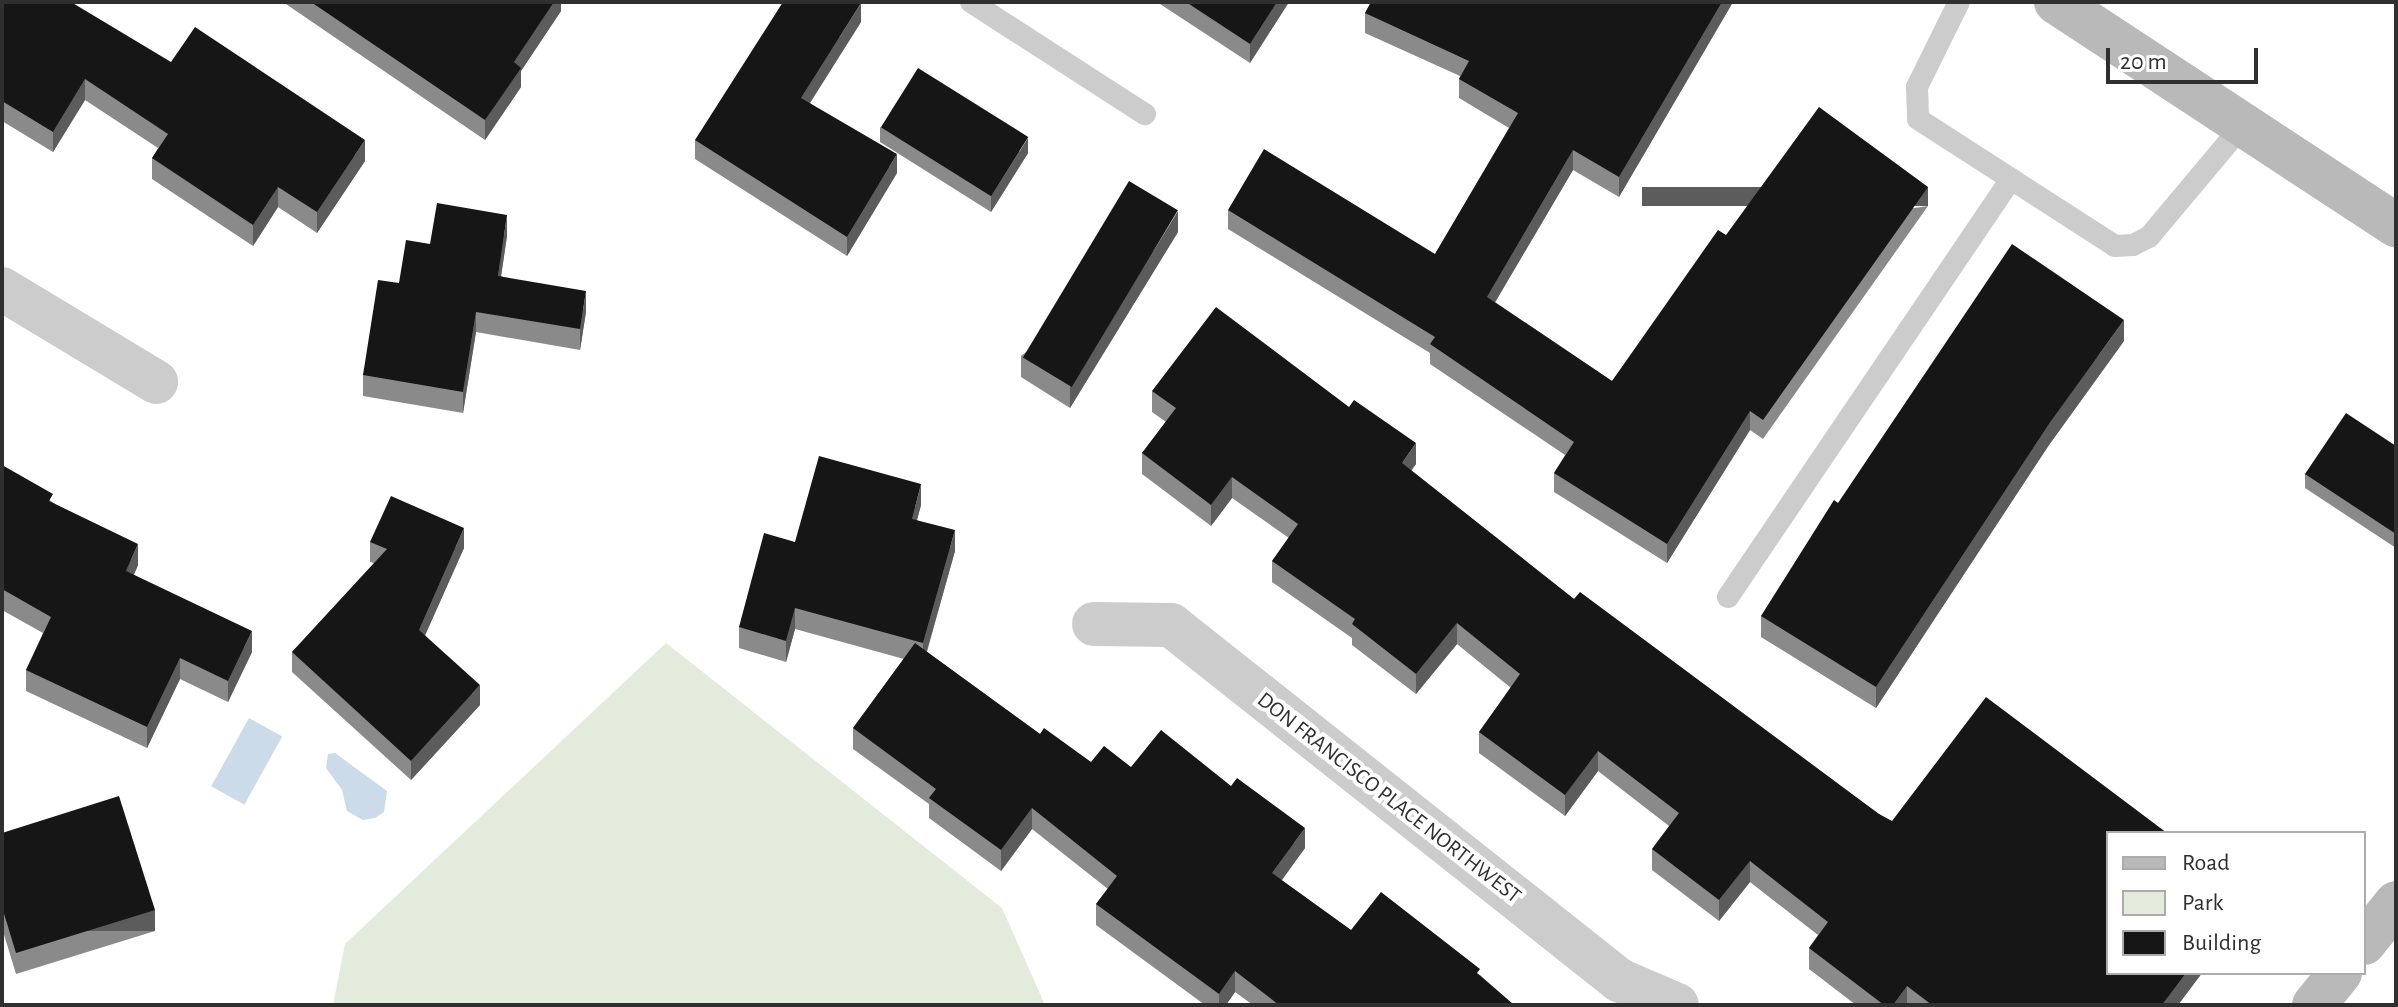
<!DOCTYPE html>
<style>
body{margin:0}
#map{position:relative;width:2398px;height:1007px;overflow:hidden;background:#fff;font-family:"Alegreya Sans",sans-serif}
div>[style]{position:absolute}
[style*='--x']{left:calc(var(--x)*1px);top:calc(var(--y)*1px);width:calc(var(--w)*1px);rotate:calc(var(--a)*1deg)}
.green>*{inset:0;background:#e3ebdd}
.water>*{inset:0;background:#cbdbea;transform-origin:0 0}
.lane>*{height:22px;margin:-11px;padding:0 11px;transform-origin:11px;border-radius:11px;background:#ccc}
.street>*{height:44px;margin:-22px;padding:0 22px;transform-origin:22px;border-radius:22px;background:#ccc}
.secondary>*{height:44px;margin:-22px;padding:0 22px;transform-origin:22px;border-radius:22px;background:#b9b9b9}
.wall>*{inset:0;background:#8a8a8a}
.shaded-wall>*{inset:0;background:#5c5c5c;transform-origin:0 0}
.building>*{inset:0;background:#161616;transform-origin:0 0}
span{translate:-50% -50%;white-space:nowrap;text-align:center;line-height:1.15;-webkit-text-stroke:8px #fff;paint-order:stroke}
.street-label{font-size:22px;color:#2f2f2f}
.frame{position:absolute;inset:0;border:4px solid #2f2f2f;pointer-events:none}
.legend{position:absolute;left:2106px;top:831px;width:260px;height:144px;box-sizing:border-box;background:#fff;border:2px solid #acacac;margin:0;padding:10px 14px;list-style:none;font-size:24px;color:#2f2f2f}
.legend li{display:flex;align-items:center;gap:16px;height:40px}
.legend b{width:40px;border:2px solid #acacac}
.scale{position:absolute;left:2106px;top:48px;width:152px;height:36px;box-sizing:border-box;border:4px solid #2f2f2f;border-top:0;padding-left:10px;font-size:24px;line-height:28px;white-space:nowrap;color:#2f2f2f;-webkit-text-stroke:6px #fff;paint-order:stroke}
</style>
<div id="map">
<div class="green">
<div style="clip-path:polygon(666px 643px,1002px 908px,1045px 1005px,333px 1005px,345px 944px)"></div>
</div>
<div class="water">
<div style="left:249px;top:718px;width:38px;height:78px;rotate:29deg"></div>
<div style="clip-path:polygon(335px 753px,387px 791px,384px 812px,375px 818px,363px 820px,347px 811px,342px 790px,326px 768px,328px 754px)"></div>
</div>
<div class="lane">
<div style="--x:971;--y:2;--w:207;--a:32.8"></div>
<div style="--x:1959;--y:2;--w:95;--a:116.3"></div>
<div style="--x:1917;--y:87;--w:32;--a:88"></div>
<div style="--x:1918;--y:119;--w:234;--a:32.8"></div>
<div style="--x:2115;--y:246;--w:18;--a:-3"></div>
<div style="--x:2133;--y:245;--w:18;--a:-27"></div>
<div style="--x:2149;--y:237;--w:146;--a:-50"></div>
<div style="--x:1728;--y:597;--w:505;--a:-55.9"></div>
</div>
<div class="street">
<div style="--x:2;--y:289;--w:180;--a:31.1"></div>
<div style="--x:1094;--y:624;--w:77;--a:0.7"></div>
<div style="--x:1171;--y:625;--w:572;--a:38.39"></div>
<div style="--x:1619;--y:980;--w:63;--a:23.3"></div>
</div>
<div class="secondary">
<div style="--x:2056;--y:2;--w:407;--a:33.3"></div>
<div style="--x:2364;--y:943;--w:51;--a:-51.3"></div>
<div style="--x:2314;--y:1005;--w:41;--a:-50.9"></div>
</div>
<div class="wall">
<div style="clip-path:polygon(2px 2px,171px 62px,365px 161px,317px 233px,278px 207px,253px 246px,152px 179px,152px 158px,158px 148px,85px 100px,53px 152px,2px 121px)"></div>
<div style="clip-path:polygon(283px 2px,561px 2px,561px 11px,521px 71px,521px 87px,485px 140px)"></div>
<div style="clip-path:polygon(1157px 2px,1289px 2px,1250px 63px)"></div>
<div style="clip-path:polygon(1371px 2px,1733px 2px,1619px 197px,1573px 170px,1495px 302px,1612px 381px,1726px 235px,1928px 206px,1763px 439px,1750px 430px,1667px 563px,1554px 492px,1554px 473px,1565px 455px,1430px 364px,1430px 353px,1228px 229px,1228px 210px,1435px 254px,1509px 128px,1459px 98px,1459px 79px,1460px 76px,1365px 33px,1365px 13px)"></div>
<div style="clip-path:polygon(861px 22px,810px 103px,897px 173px,847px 256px,695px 159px,695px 140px)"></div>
<div style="clip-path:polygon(880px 127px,1028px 153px,991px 212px,880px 142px)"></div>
<div style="clip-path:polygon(1178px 232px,1070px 408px,1021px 377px,1021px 356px)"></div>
<div style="clip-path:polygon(507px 236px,501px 276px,586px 312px,580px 350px,476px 332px,463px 413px,363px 396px,363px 375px,399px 283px,430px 244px)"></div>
<div style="clip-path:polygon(2124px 341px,2049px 445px,1876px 708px,1761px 637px,1761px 616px,1838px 503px)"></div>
<div style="clip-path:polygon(1152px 391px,1416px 464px,1411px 470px,1574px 599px,1879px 814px,2108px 973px,2202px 973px,2178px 1005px,1856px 1005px,1809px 969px,1809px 948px,1818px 935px,1750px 882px,1719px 921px,1652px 870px,1652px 849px,1669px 826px,1598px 771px,1565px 816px,1479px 753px,1479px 732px,1511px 688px,1457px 644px,1416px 694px,1352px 645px,1352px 638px,1272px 582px,1272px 561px,1289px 538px,1232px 498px,1211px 526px,1142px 474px,1142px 453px,1166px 422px,1152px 412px)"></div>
<div style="clip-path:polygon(2396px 446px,2396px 548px,2305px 488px,2305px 474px)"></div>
<div style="clip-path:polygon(2px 465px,138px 565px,134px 575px,252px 652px,228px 702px,180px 679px,147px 748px,26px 691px,26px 670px,43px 633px,2px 610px)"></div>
<div style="clip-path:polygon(921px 505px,917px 520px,955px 551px,927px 652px,1040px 734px,1091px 762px,1131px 767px,1305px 848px,1281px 880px,1351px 930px,1480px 975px,1514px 1005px,1253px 1005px,1235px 992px,1226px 1005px,1205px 1005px,1096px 925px,1096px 904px,1108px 889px,1032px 829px,1001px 871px,929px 818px,929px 804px,853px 749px,853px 728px,904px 659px,795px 629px,786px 662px,739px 648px,739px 627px,795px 542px)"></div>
<div style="clip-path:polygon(370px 542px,464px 548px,425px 635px,480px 705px,411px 780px,292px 672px,292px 652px,374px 563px,370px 562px)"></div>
<div style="clip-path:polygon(2px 833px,155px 931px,16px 974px,2px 928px)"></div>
</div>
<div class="shaded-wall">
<div style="clip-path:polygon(554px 2px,561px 2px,561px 11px,521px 71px,521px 87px,485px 140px,485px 120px,514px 62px)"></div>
<div style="clip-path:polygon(1277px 2px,1289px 2px,1250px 63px,1250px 44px)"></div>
<div style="clip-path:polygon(1722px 2px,1733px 2px,1619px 197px,1619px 177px)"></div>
<div style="clip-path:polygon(861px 3px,861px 22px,801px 117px,801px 98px)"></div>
<div style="clip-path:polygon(85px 79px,85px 100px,53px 152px,53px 132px)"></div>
<div style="clip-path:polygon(1028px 138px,1028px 153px,991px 212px,991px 197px)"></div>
<div style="clip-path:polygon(365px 140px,365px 161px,317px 233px,317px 212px)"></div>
<div style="clip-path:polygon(1573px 150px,1573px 170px,1487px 316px,1487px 297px)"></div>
<div style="clip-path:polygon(897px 154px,897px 173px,847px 256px,847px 237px)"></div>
<div style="clip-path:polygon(278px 187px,278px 207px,253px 246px,253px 225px)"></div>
<div style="left:1928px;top:187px;width:19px;height:286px;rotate:90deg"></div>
<div style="clip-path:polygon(1178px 211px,1178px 232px,1070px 408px,1070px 387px)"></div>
<div style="clip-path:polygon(507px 215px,507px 236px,498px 297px,498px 276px)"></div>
<div style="clip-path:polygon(586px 291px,586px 312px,580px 350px,580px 329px)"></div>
<div style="clip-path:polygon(476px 312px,476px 332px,463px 413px,463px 392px)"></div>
<div style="clip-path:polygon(2124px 320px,2124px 341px,2049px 445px,1876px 708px,1876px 687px,2049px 424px)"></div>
<div style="clip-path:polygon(1750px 411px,1750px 430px,1667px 563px,1667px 544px)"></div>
<div style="clip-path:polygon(1416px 443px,1416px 464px,1402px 484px,1402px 463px)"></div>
<div style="clip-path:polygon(1232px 477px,1232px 498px,1211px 526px,1211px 505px)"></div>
<div style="clip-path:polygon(921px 484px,921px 505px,912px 539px,912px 519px)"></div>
<div style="clip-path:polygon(464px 528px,464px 548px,419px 649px,419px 630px)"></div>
<div style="clip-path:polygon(955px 530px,955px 551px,923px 664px,923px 643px)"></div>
<div style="clip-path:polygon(138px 544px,138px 565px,126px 592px,126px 571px)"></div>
<div style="clip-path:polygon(795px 608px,795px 629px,786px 662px,786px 641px)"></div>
<div style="clip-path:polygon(1457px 623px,1457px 644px,1416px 694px,1416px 674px)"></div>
<div style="clip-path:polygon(252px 631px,252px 652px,228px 702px,228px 681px)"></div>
<div style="clip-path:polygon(180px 658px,180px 679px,147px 748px,147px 727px)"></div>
<div style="clip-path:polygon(480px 685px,480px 705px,411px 780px,411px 761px)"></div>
<div style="clip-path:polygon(1598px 751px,1598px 771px,1565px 816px,1565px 795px)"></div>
<div style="clip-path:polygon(1032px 808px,1032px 829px,1001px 871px,1001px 850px)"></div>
<div style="clip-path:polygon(1305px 828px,1305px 848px,1272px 894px,1272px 873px)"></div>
<div style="clip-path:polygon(1750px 861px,1750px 882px,1719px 921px,1719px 900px)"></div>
<div style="left:155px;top:910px;width:21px;height:145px;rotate:90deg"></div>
<div style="clip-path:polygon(1235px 971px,1235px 992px,1226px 1005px,1219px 1005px,1219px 994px)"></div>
<div style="clip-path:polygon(2186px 973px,2202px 973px,2178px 1005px,2162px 1005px)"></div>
<div style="clip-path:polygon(1907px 986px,1907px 1005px,1893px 1005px)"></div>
</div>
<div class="building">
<div style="clip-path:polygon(2px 2px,71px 2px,171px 62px,195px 27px,365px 140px,317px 212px,278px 187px,253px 225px,152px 158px,168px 134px,85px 79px,53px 132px,2px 101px)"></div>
<div style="clip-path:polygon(311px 2px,554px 2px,514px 62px,521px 68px,485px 120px)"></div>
<div style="clip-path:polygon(783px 2px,859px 2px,861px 3px,801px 98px,897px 154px,847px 237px,695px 140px)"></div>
<div style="clip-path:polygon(1186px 2px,1277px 2px,1250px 44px)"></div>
<div style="clip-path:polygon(1371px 2px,1722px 2px,1619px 177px,1573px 150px,1487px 297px,1612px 381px,1718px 230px,1726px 235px,1819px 107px,1928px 187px,1763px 420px,1750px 411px,1667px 544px,1554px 473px,1574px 442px,1430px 344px,1435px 337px,1228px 210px,1264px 149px,1435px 254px,1518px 113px,1459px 79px,1469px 61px,1365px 13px)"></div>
<div style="left:918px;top:68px;width:130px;height:70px;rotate:32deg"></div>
<div style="left:1129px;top:181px;width:57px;height:206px;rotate:31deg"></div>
<div style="clip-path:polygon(437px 203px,507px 215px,498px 276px,586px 291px,580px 329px,476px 312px,463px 392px,363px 375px,378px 280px,399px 283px,406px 240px,430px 244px)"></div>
<div style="clip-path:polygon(2012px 244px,2124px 320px,2049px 424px,1876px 687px,1761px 616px,1834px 500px,1838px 503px)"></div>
<div style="clip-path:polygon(1216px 307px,1349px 407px,1354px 400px,1416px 443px,1402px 463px,1574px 599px,1580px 592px,1879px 814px,1892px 821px,1986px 697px,2167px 833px,2108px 833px,2108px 973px,2186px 973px,2162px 1005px,1932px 1005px,1907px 986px,1893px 1005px,1884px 1005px,1809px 948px,1828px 922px,1750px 861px,1719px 900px,1652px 849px,1679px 813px,1598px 751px,1565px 795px,1479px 732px,1520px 674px,1457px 623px,1416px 674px,1352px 624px,1355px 619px,1272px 561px,1298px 524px,1232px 477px,1211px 505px,1142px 453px,1176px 408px,1152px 391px)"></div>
<div style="clip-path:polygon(2346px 413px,2396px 446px,2396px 534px,2305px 474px)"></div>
<div style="clip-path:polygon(819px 456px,921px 484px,912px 519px,955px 530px,923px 643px,795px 608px,786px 641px,739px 627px,764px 533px,795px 542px)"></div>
<div style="clip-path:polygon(2px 465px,53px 494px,49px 501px,138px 544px,126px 571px,252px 631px,228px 681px,180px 658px,147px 727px,26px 670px,51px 617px,2px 589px)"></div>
<div style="clip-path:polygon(391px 496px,464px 528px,419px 630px,480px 685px,411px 761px,292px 652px,387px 549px,370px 542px)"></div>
<div style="clip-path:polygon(915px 643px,1040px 734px,1044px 728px,1091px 762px,1104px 746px,1131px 767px,1161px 730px,1231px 786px,1237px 778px,1305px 828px,1272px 873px,1351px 930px,1381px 892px,1480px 969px,1477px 973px,1514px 1005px,1279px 1005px,1235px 971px,1219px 994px,1096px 904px,1117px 876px,1032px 808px,1001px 850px,929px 798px,936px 789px,853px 728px)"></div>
<div style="clip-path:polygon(119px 796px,155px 910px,16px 953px,2px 907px,2px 833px)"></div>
</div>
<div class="street-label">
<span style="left:1389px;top:798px;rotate:38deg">DON FRANCISCO PLACE NORTHWEST</span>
</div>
<div class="frame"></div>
<ul class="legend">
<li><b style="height:10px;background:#b9b9b9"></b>Road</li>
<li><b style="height:22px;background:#e3ebdd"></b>Park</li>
<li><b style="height:22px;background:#161616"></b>Building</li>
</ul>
<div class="scale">20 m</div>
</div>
